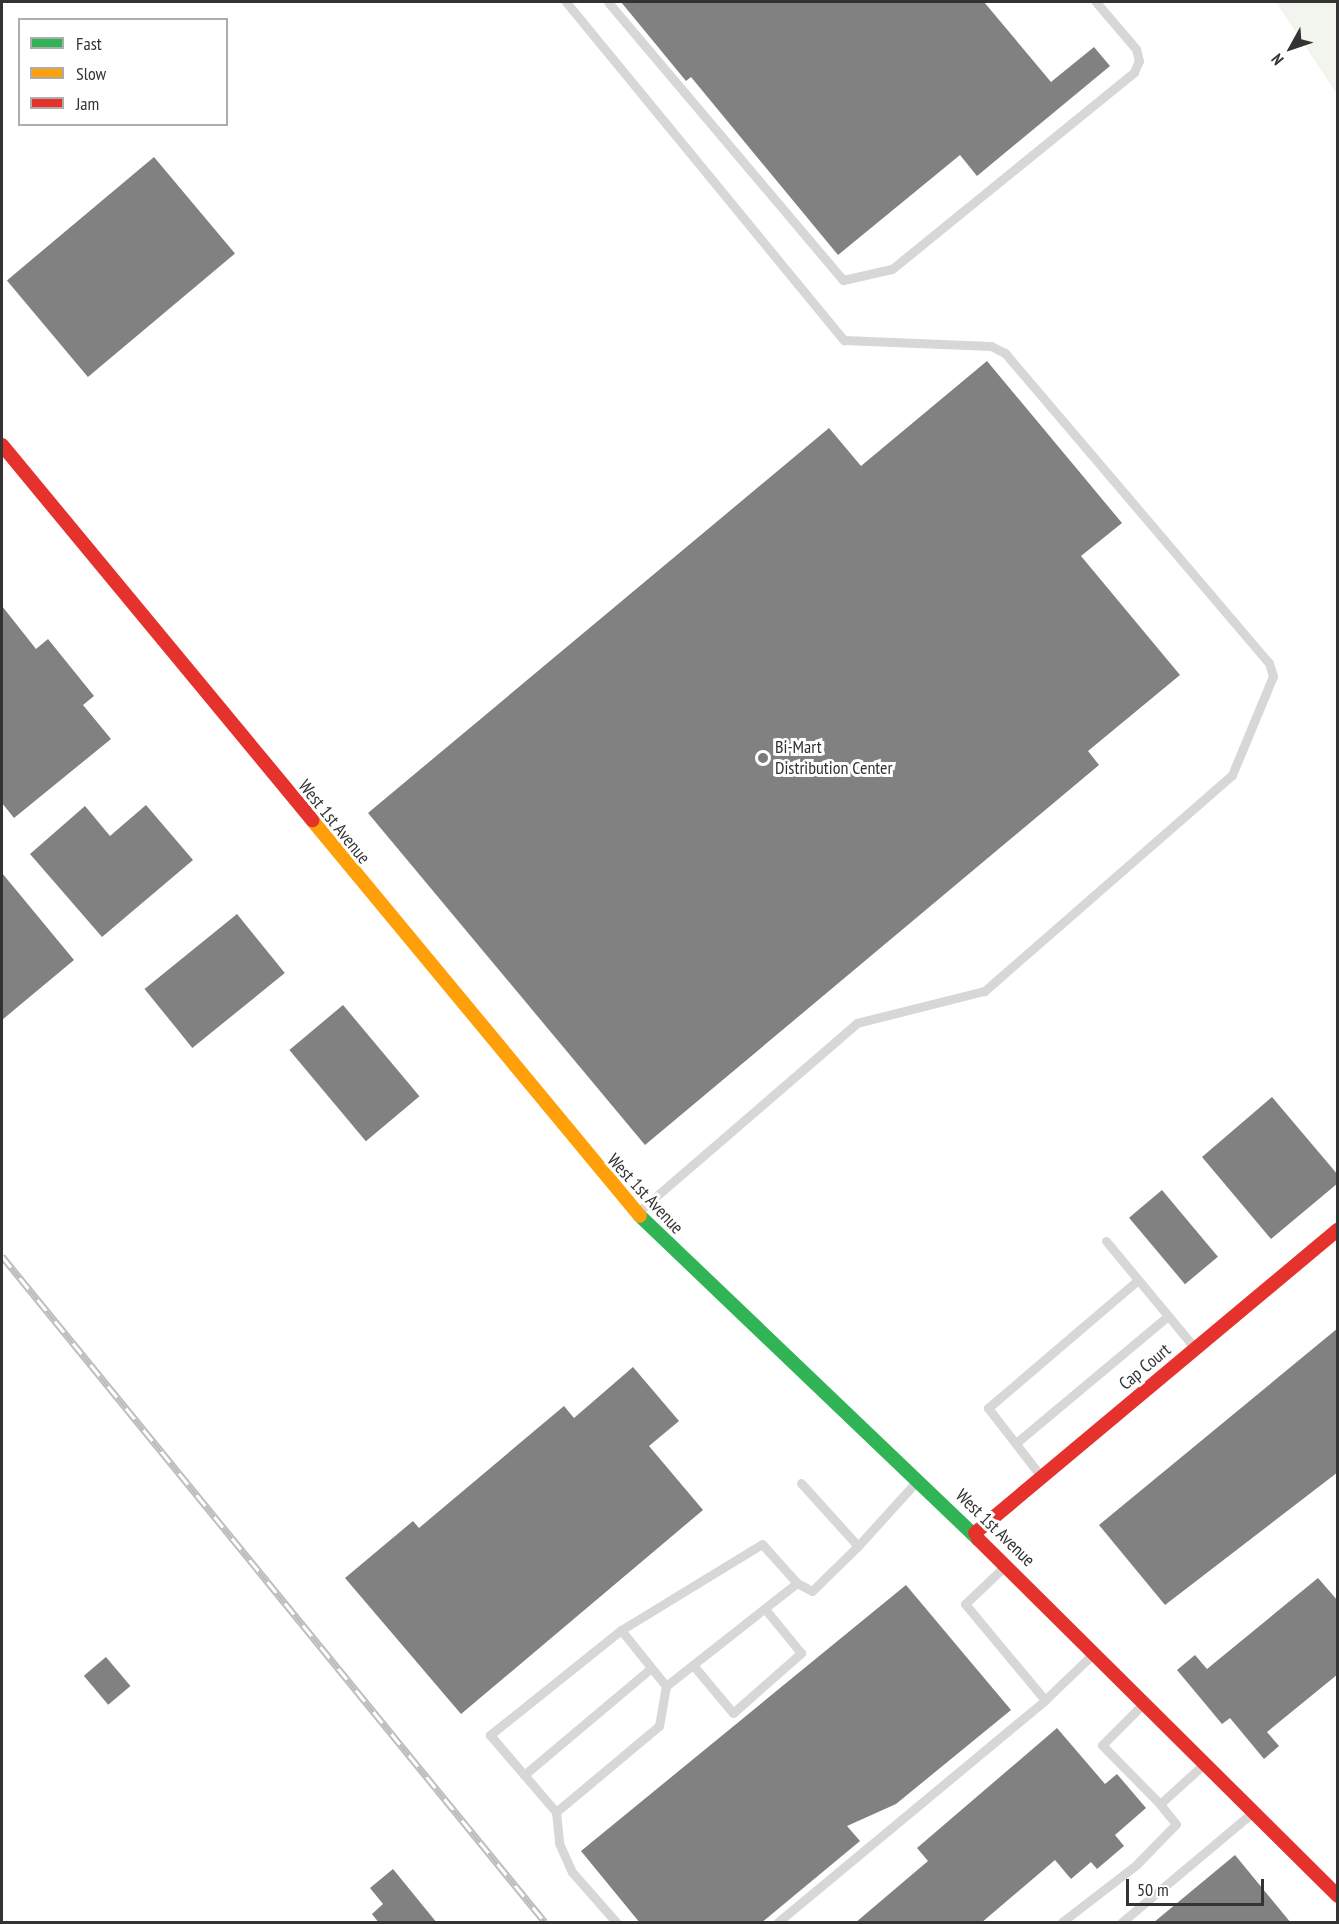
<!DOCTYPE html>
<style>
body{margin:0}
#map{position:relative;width:1339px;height:1924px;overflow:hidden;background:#fff;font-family:"PT Sans Narrow",sans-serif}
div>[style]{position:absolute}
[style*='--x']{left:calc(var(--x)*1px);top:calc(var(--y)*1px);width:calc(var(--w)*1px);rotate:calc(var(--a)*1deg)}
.green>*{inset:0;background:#f1f5ed}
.building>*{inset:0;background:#818181;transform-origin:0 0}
.lane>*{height:9px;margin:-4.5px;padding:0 4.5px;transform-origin:4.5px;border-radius:4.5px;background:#d7d7d7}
.fast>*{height:14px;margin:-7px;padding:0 7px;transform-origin:7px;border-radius:7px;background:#30b455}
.slow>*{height:14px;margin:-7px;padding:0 7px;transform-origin:7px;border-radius:7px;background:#ff9f0a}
.jam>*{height:14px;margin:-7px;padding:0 7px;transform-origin:7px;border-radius:7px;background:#e5322d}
.rail>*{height:7px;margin-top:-3.5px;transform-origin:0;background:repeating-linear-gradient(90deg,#fff 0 14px,#bebebe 0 28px);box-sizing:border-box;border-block:2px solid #bebebe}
.dots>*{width:16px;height:16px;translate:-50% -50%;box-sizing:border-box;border:3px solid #fff;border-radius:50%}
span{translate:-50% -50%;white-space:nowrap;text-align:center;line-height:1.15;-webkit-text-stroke:6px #fff;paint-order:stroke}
.poi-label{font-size:18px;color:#333}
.left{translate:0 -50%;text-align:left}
.street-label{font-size:18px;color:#333}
.frame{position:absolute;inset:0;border:3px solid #333;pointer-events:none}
.legend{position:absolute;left:18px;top:18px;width:210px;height:108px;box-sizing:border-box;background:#fff;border:2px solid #adadad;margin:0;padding:8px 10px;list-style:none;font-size:18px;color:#333}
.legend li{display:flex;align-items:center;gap:12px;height:30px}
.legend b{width:30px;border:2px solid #adadad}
.north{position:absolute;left:1261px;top:18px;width:60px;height:60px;-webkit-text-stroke:4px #fff;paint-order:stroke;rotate:230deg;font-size:16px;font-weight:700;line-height:24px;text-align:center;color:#333}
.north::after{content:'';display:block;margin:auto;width:21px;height:27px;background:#333;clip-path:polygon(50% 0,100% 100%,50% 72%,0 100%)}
.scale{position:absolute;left:1126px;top:1879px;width:138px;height:27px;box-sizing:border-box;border:3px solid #333;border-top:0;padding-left:8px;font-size:18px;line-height:21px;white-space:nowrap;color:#333;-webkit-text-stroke:4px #fff;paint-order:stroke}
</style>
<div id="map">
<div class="green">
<div style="clip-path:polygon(1276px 2px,1337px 2px,1337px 94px)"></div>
</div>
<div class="building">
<div style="clip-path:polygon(621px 2px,984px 2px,1051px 82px,1094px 47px,1110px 66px,977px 176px,960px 155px,838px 255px,691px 77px,686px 81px)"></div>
<div style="left:154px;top:157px;width:126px;height:192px;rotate:50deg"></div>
<div style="clip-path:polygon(987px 361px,1122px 523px,1081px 556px,1180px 675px,1088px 751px,1099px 765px,645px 1145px,368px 813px,829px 428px,861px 466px)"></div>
<div style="clip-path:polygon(2px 606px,36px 649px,48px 639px,94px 696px,83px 705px,111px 739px,14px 818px,2px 803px)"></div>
<div style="clip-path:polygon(146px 805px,193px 860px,102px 937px,30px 854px,85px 806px,110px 836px)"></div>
<div style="clip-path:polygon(2px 873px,74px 960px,2px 1020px)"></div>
<div style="left:237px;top:914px;width:76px;height:119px;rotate:51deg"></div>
<div style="left:343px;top:1005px;width:119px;height:70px;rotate:50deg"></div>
<div style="clip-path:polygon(1272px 1097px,1338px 1175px,1338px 1183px,1271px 1239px,1202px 1157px)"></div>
<div style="left:1162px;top:1190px;width:87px;height:43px;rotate:50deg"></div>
<div style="clip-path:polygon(1338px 1328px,1338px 1472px,1165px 1605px,1099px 1525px)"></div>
<div style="clip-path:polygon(633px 1367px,679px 1421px,649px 1446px,703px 1510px,461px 1714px,345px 1578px,413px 1521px,419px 1528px,564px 1406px,574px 1418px)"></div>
<div style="clip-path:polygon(1318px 1578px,1338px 1601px,1338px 1674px,1267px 1732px,1279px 1746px,1264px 1759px,1230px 1718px,1222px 1724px,1177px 1670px,1195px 1655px,1207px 1669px)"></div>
<div style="clip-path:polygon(906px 1585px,1011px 1710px,896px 1804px,847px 1826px,860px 1841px,761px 1923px,640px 1923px,581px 1851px)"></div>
<div style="left:106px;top:1657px;width:38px;height:29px;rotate:50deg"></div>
<div style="clip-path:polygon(1057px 1728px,1105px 1784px,1117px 1774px,1146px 1808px,1115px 1835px,1124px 1846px,1097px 1869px,1091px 1862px,1071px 1879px,1055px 1860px,981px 1923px,855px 1923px,928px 1861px,917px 1848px)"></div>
<div style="clip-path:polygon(1235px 1855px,1291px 1923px,1153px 1923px)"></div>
<div style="clip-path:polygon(393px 1869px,437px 1923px,379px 1923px,372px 1914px,383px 1904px,370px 1888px)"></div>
</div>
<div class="lane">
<div style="--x:566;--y:2;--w:438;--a:50.6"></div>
<div style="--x:844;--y:340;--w:147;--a:2.3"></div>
<div style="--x:991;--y:346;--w:16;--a:27"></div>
<div style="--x:1005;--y:353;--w:407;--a:49.6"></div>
<div style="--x:1269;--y:663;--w:14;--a:73"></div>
<div style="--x:1273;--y:676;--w:107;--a:112.5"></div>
<div style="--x:1232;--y:775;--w:329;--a:138.9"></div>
<div style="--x:984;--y:991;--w:131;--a:165.9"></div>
<div style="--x:857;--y:1023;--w:288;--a:139.2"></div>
<div style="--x:608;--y:2;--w:364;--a:49.8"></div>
<div style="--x:843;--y:280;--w:50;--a:-12.7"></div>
<div style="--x:892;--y:269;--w:312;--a:-39.1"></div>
<div style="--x:1134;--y:72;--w:12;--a:-66"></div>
<div style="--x:1139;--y:61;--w:12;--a:-104"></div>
<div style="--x:1136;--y:49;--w:62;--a:-130.4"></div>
<div style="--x:1106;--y:1241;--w:138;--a:50.3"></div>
<div style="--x:1016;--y:1443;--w:198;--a:-39.9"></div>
<div style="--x:1040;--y:1475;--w:85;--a:-127.8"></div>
<div style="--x:988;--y:1408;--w:197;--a:-40.5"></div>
<div style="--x:801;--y:1483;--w:85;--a:47.9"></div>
<div style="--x:858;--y:1546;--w:86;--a:-47.8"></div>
<div style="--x:797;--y:1583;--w:52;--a:-131.9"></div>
<div style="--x:762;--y:1544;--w:165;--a:148.6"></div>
<div style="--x:621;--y:1630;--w:168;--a:141.3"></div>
<div style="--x:490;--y:1735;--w:101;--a:49.4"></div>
<div style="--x:556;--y:1812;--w:134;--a:-39.9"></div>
<div style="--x:659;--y:1726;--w:41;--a:-80.1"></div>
<div style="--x:666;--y:1686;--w:167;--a:-38.2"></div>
<div style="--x:797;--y:1583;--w:17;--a:28"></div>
<div style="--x:812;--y:1591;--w:64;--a:-44.4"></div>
<div style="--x:621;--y:1630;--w:72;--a:51.2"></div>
<div style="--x:693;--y:1665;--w:62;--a:50.2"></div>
<div style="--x:733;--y:1713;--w:91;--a:-41.4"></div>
<div style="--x:801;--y:1653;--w:57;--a:-129.3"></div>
<div style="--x:1045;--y:1700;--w:66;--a:-43.8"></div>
<div style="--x:1144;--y:1703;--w:59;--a:135"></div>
<div style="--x:1102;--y:1745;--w:83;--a:45.5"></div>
<div style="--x:1160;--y:1804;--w:59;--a:-42.3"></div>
<div style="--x:524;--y:1775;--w:166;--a:-40.1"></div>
<div style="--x:556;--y:1812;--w:31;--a:84"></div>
<div style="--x:559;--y:1843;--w:32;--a:66"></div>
<div style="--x:572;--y:1872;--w:67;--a:48.7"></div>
<div style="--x:778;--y:1922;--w:347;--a:-39.7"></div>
<div style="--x:1045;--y:1700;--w:125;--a:-129.8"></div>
<div style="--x:965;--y:1604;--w:57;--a:-43.6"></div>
<div style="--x:1062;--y:1922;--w:93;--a:-37.6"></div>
<div style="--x:1136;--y:1865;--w:57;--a:-45.7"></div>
<div style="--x:1176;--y:1824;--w:26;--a:-129"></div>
<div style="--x:1122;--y:1922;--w:170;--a:-40"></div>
</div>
<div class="fast">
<div style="--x:640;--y:1216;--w:468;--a:43.7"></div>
</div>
<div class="slow">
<div style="--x:312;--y:820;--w:514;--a:50.37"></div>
</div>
<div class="jam">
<div style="--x:2;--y:445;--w:487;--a:50.4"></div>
<div style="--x:975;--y:1533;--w:473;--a:-39.9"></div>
<div style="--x:978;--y:1539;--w:507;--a:44.76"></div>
</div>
<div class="rail">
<div style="--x:2;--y:1256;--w:859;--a:50.81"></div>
</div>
<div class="dots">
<div style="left:763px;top:758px;background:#7a7a7a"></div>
</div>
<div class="poi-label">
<span class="left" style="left:775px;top:758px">Bi-Mart<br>Distribution Center</span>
</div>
<div class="street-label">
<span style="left:334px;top:822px;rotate:51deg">West 1st Avenue</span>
<span style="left:645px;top:1194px;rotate:47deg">West 1st Avenue</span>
<span style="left:1145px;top:1367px;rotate:-40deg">Cap Court</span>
<span style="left:995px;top:1528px;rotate:44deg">West 1st Avenue</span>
</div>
<div class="frame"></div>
<ul class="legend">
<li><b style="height:8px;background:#30b455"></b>Fast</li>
<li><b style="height:8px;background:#ff9f0a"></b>Slow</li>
<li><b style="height:8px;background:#e5322d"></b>Jam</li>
</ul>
<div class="north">N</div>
<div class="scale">50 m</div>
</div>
